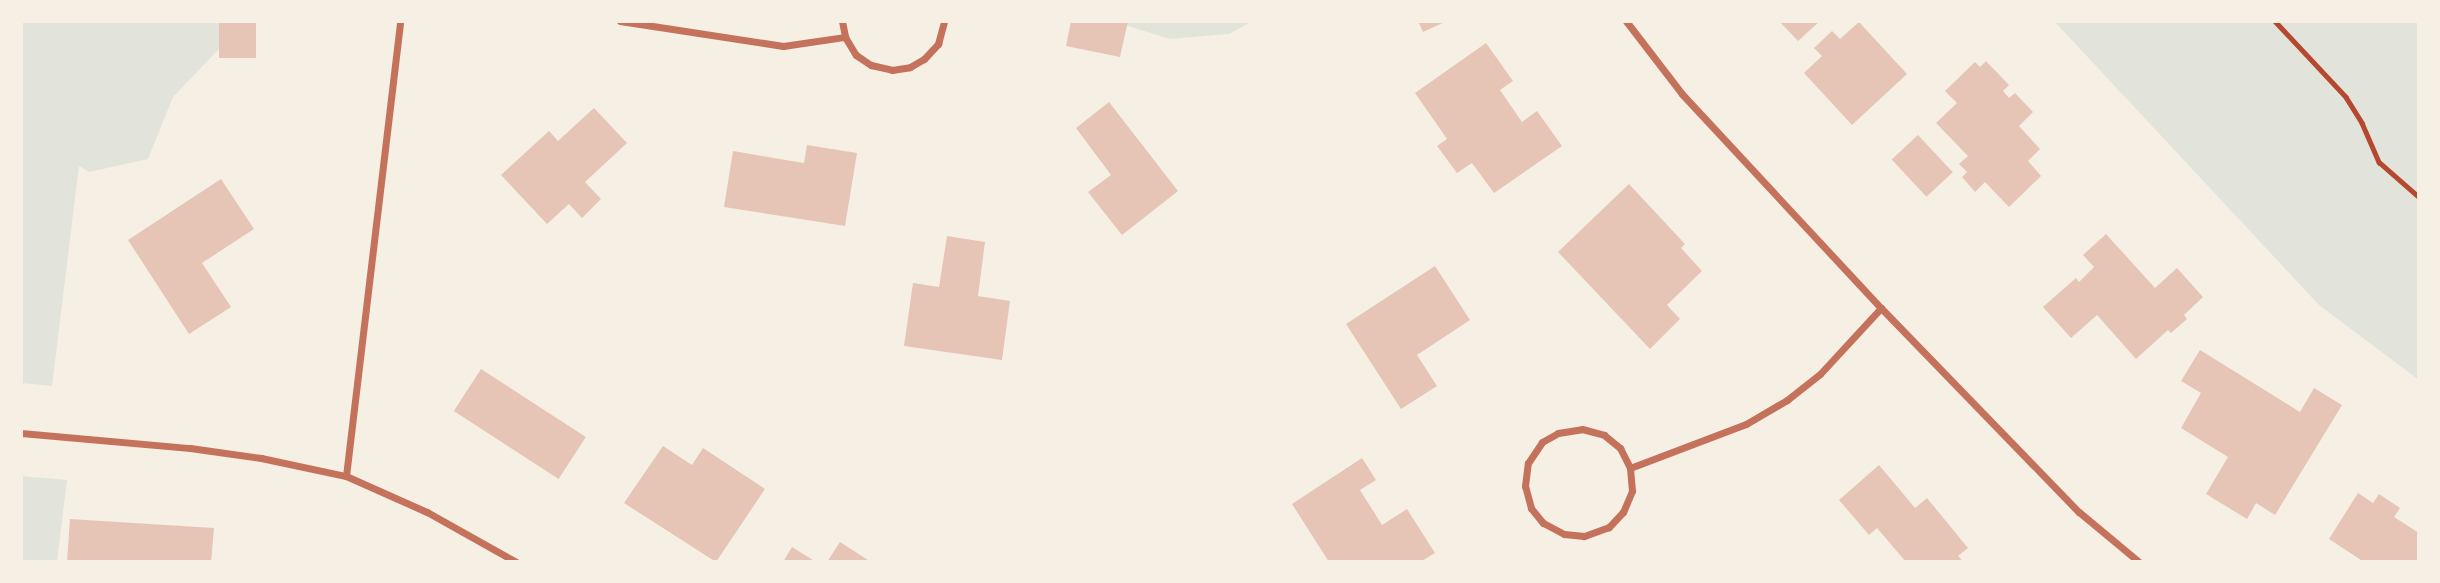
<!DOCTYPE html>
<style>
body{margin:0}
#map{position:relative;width:2440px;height:583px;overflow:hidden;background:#f6efe4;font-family:Mulish,sans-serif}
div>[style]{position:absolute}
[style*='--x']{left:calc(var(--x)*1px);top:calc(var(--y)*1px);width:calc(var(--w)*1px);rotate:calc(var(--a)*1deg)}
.green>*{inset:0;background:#e2e4dc}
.building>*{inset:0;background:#e6c5b7;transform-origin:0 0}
.path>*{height:4.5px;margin:-2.25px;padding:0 2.25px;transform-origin:2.25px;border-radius:2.25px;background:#b5482f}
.minor>*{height:7px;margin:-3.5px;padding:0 3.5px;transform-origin:3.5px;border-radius:3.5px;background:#c5725c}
span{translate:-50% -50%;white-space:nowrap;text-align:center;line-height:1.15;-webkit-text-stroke:6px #f6efe4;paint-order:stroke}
.frame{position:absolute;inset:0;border:23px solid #f6efe4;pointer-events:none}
</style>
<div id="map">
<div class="green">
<div style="clip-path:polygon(21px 21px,246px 21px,173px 97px,148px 159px,89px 172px,79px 166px,52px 386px,21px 383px)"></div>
<div style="clip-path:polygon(1112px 21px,1253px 21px,1229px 34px,1170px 39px)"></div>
<div style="clip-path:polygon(2054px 21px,2419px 21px,2419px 380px,2319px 305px)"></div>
<div style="clip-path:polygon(21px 476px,67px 480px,57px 562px,21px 562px)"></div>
</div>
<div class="building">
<div style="left:219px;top:21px;width:37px;height:37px"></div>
<div style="clip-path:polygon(1071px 21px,1128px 21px,1120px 57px,1066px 46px)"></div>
<div style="clip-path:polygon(1418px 21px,1447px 21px,1423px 32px)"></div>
<div style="clip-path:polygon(1779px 21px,1820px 21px,1798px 41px)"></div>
<div style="clip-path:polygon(1859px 22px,1907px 74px,1852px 125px,1804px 73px,1822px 56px,1814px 48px,1832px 31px,1840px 39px)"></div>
<div style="clip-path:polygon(1486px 43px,1513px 81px,1500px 90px,1522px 122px,1537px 111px,1562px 146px,1494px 193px,1472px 163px,1457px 173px,1437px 146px,1447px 139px,1415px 93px)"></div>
<div style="clip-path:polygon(1986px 61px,2009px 85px,2003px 91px,2009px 98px,2015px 93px,2033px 112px,2019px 126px,2040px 149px,2028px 161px,2041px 176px,2009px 207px,1985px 182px,1975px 192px,1962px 177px,1967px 172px,1959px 164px,1968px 156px,1936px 123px,1957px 103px,1945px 91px,1975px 62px,1980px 67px)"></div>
<div style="clip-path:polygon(1109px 102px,1178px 191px,1122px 235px,1088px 192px,1111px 175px,1076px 128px)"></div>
<div style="clip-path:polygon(594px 108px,627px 143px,585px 182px,601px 199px,582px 218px,569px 204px,547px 224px,501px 175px,549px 131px,558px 141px)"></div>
<div style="left:1918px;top:135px;width:51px;height:36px;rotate:47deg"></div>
<div style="clip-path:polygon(807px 145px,857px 153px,845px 226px,724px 207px,733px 151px,804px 163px)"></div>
<div style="clip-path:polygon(221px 179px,254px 229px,202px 263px,231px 307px,189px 334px,128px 240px)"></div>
<div style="clip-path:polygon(1629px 184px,1685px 244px,1681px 248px,1702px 271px,1667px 305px,1680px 319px,1650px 349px,1558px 252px)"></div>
<div style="clip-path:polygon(2106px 234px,2155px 288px,2177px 268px,2203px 297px,2184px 315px,2187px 319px,2171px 333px,2168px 330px,2136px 359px,2097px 315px,2071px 338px,2043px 307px,2076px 278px,2079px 282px,2094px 267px,2083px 255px)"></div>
<div style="clip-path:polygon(947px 236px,985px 242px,978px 296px,1010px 301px,1002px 360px,904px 346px,913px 283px,939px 287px)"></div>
<div style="clip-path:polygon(1435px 266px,1470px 320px,1417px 355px,1437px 386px,1401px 409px,1346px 324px)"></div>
<div style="clip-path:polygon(2200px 350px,2300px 412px,2314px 388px,2342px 405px,2275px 515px,2256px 503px,2247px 519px,2206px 494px,2228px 457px,2181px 428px,2201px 393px,2181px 381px)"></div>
<div style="left:481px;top:369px;width:125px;height:50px;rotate:33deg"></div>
<div style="clip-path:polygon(663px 446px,692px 465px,703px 448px,765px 489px,716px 562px,624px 503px)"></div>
<div style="clip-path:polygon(1362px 458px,1376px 480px,1360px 490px,1382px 525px,1407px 509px,1435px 553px,1420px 562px,1329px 562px,1292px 504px)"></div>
<div style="clip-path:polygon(1879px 465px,1915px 508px,1927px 498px,1968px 548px,1958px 556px,1964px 562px,1906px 562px,1877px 528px,1869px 535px,1839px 500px)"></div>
<div style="clip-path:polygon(2358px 493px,2373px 503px,2379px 494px,2400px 508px,2394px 517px,2419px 533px,2419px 562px,2364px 562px,2329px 539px)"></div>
<div style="clip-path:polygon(70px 519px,214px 528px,211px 562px,67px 562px)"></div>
<div style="clip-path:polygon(840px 542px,871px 562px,827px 562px)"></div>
<div style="clip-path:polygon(792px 547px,816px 562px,783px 562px)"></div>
</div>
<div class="path">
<div style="--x:2275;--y:21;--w:104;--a:46.9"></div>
<div style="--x:2346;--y:97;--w:31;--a:58"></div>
<div style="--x:2362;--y:123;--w:43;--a:66.4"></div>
<div style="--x:2379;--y:162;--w:53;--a:41.2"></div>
</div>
<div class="minor">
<div style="--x:620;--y:21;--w:165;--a:8.7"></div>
<div style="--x:783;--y:46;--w:63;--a:-8.3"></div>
<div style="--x:842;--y:21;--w:16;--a:79"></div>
<div style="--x:845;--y:37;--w:21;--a:59"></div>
<div style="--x:856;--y:55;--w:18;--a:34"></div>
<div style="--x:871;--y:65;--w:22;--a:13"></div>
<div style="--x:892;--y:70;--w:18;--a:-9"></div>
<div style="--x:910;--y:67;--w:16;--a:-30"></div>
<div style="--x:924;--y:59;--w:21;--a:-47"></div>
<div style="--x:938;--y:44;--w:24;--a:-75"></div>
<div style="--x:1626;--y:21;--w:92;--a:52.5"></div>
<div style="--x:1682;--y:94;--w:292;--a:47.1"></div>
<div style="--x:1881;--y:308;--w:284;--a:45.9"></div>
<div style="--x:2079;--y:512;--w:78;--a:39.8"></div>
<div style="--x:21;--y:433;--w:170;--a:5.1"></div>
<div style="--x:190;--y:448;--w:72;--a:8"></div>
<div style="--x:261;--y:458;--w:87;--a:12"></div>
<div style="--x:346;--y:476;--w:89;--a:24"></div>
<div style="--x:427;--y:512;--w:102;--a:29.3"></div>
<div style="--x:1630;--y:468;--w:23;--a:85"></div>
<div style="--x:1632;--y:491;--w:23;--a:113"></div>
<div style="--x:1623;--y:512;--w:21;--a:133"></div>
<div style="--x:1609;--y:527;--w:27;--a:160"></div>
<div style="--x:1584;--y:536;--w:20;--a:-174"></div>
<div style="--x:1564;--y:534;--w:24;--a:-152"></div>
<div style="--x:1543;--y:523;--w:19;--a:-129"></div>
<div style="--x:1531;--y:508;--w:23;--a:-105"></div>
<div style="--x:1525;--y:486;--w:23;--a:-83"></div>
<div style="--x:1528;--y:463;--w:25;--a:-56"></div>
<div style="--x:1542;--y:442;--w:18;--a:-29"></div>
<div style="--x:1558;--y:433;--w:24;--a:-9"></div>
<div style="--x:1582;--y:429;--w:23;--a:15"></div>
<div style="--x:1604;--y:435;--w:21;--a:39"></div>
<div style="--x:1620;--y:448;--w:22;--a:63"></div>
<div style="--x:1630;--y:468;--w:124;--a:-20.8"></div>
<div style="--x:1746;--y:424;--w:48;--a:-30.3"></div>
<div style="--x:1787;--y:400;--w:42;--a:-38.2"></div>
<div style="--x:1820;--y:374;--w:90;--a:-47.3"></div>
<div style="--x:346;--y:476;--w:458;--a:-83.2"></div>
</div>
<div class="frame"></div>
</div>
